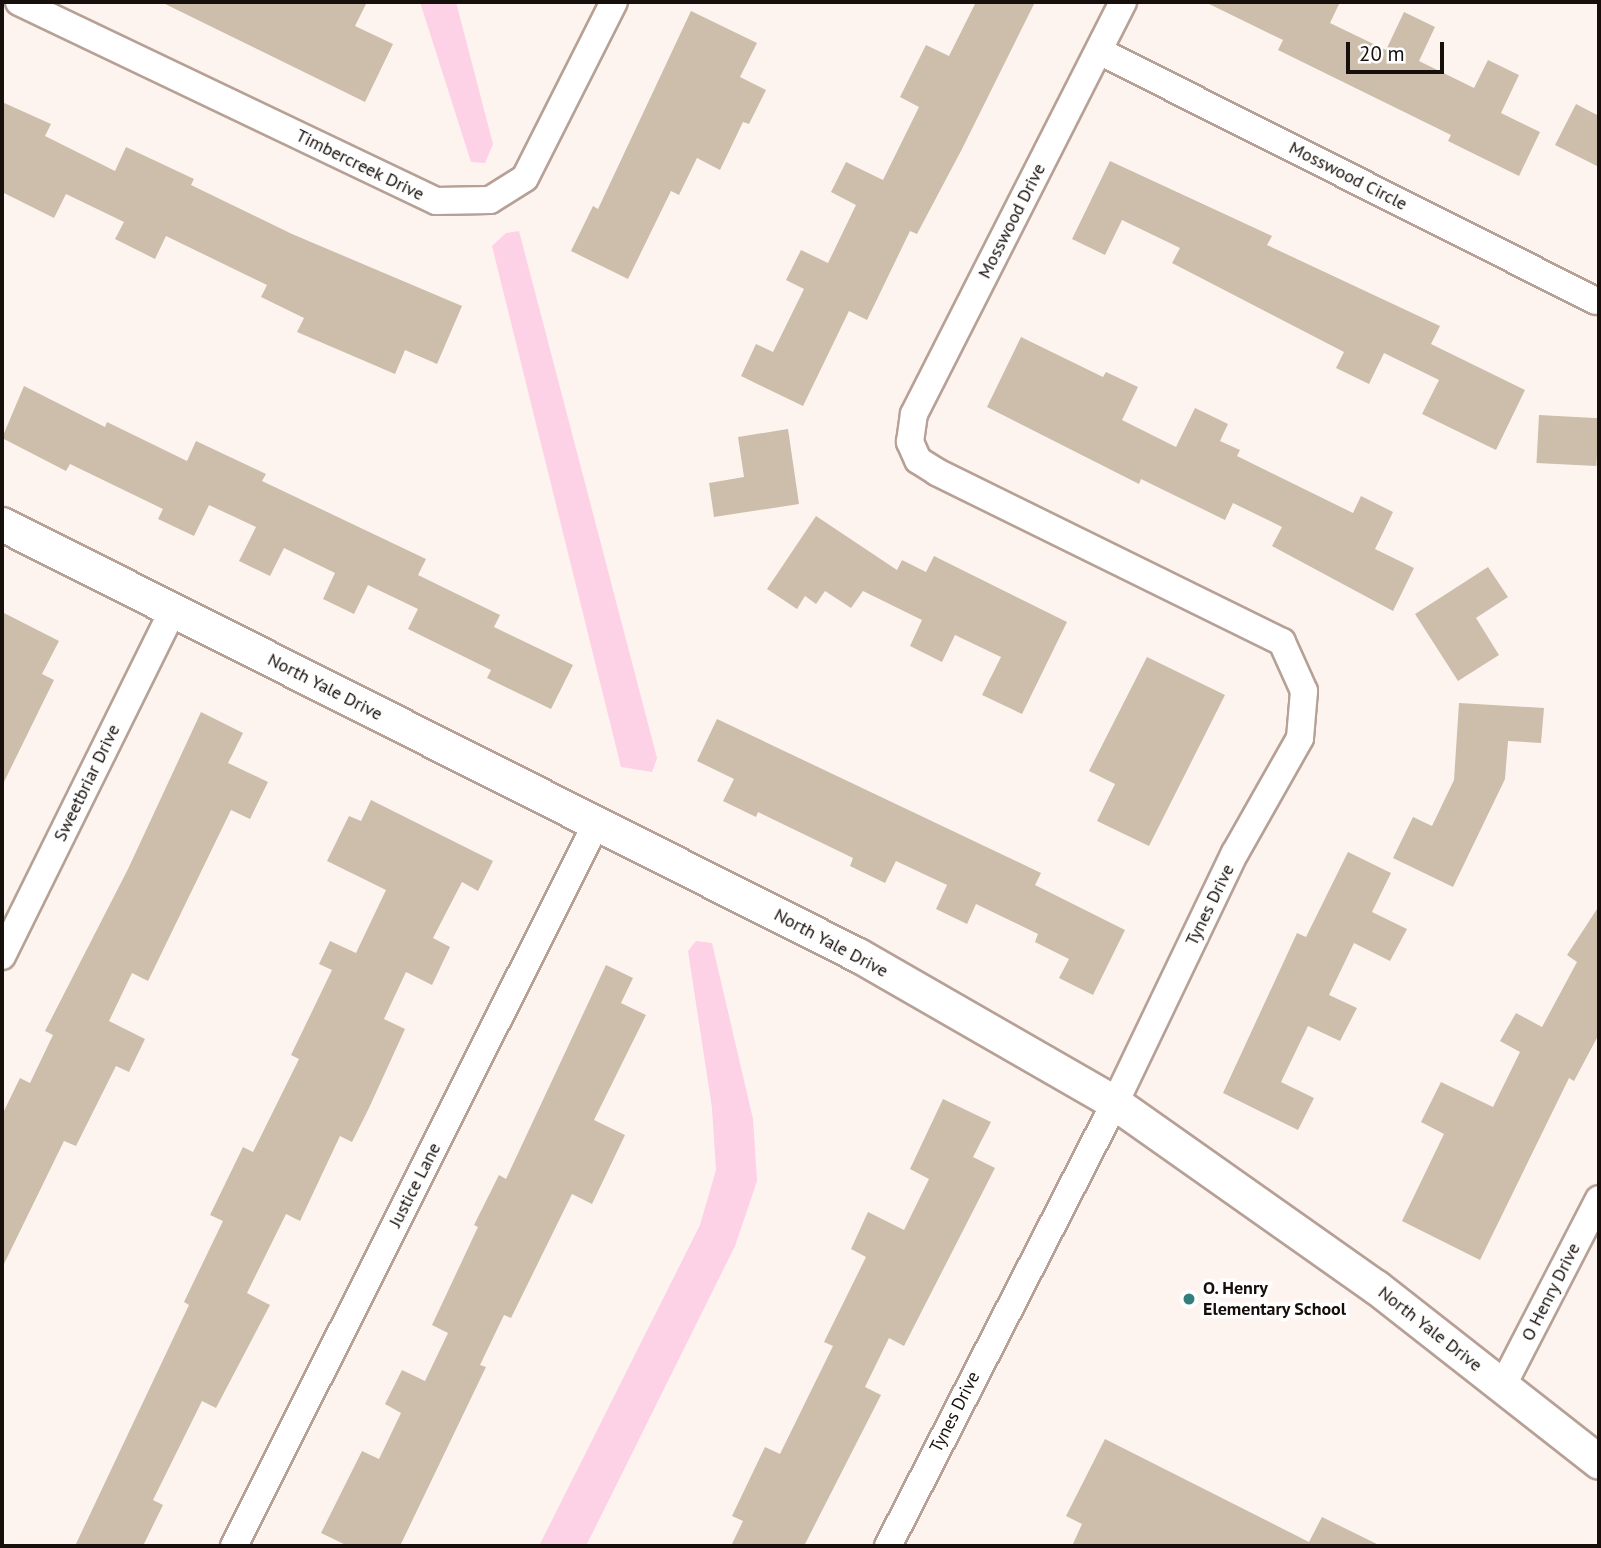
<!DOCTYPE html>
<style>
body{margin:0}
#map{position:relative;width:1601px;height:1548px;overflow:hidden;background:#fef4ef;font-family:"PT Sans",sans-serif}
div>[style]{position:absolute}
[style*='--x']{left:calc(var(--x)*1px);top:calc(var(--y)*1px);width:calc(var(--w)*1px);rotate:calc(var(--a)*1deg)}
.water>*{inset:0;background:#fdd1e6}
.building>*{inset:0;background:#ccbeaa;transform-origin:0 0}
.roads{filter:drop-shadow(2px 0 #b7a095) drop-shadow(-2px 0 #b7a095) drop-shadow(0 2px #b7a095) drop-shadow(0 -2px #b7a095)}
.minor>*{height:26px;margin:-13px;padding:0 13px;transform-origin:13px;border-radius:13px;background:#fff}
.tertiary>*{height:33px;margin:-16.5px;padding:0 16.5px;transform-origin:16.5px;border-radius:16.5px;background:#fff}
.dots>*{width:19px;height:19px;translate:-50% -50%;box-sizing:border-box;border:4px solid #fff;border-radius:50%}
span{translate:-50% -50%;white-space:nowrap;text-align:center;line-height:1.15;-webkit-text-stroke:7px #fff;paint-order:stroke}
.street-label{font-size:18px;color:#170f0b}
.poi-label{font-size:18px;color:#170f0b;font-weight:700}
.left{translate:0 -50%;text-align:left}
.frame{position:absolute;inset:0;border:4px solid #170f0b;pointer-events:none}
.scale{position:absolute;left:1346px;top:42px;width:98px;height:32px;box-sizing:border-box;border:4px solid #170f0b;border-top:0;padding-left:9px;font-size:21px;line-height:24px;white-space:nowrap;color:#170f0b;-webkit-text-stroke:5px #fff;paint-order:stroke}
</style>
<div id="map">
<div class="water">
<div style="clip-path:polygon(420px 2px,456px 2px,493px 144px,485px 163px,471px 162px)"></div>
<div style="clip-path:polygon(519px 231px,657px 758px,652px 772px,621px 767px,492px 246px,506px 233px)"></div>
<div style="clip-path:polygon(696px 941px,712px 943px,753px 1119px,757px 1181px,735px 1246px,586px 1546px,539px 1546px,700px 1225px,716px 1170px,712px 1108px,688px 951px)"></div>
</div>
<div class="building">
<div style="clip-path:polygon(161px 2px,367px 2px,355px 26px,393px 44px,365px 102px)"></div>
<div style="clip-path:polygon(976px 2px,1035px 2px,962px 149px,917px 234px,910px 231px,867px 320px,849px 311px,803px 406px,741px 376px,756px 344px,773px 352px,804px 289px,786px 280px,801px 250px,828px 263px,856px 205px,831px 192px,846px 162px,883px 180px,919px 107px,900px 97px,926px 45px,949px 56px)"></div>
<div style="clip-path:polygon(1205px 2px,1340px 2px,1330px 23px,1386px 50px,1404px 12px,1435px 27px,1419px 61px,1474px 88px,1488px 60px,1519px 75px,1501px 113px,1540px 132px,1519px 176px,1448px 141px,1451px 135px,1278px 50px,1283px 40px)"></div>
<div style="clip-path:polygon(691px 11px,757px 43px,740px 77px,766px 90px,749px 124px,743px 122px,720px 170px,697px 158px,679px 195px,671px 191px,628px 279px,571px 251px,593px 206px,598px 209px)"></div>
<div style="clip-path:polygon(2px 102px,51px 124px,45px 136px,115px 171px,126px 147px,194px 179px,191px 185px,292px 234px,462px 306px,437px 364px,405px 350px,395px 374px,297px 332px,304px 318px,261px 297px,267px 285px,166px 236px,155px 259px,115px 239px,124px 222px,66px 194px,54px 218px,2px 192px)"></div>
<div style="clip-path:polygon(1576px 104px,1599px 116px,1599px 167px,1555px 145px)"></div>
<div style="clip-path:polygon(1110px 161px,1272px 236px,1267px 245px,1440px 326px,1431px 344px,1525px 390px,1496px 450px,1422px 414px,1439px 380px,1384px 353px,1369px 384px,1336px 368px,1344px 352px,1172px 263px,1180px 248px,1122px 220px,1105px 255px,1072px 239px)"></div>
<div style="clip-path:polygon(1021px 337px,1103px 377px,1106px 372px,1138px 387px,1122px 420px,1176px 447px,1195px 408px,1228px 424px,1220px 441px,1240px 450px,1237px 456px,1353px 513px,1361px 496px,1393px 512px,1375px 549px,1414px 568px,1393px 611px,1272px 546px,1282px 527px,1233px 503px,1225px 520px,1141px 479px,1139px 484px,987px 407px)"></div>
<div style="clip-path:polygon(24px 386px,105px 427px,107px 422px,187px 461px,196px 441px,266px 474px,262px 481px,426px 559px,418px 575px,500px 615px,494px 627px,573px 665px,551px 709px,487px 678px,491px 670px,408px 629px,418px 609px,368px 585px,354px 614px,323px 599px,335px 573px,284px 548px,270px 576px,239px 561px,256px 527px,209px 505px,194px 536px,158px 519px,163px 509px,70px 464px,66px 471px,2px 438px)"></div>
<div style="left:1539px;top:415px;width:60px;height:48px;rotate:3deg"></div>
<div style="clip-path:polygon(788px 429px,799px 504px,714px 517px,709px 483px,744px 477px,738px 437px)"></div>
<div style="clip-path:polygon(816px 516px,897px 570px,902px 560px,926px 572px,934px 556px,1067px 622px,1022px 714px,982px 695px,1001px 657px,955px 635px,942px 662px,910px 646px,922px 620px,863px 591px,851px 608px,825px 591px,816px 604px,805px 596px,797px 609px,767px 589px)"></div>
<div style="clip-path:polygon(1488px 567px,1508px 597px,1476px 618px,1499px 655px,1458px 681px,1415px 614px)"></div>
<div style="clip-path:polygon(2px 612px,59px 641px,42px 674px,54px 680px,2px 786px)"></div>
<div style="clip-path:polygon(1147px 657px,1225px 695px,1149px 846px,1097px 821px,1115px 784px,1089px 771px)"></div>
<div style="clip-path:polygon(1459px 703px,1544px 708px,1541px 743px,1508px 741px,1505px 779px,1453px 887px,1393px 858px,1413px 817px,1432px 826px,1454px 780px)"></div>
<div style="clip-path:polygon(201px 712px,243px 733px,228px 763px,268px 782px,250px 819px,231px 810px,148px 981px,132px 973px,109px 1021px,145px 1039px,129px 1072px,116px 1066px,76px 1146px,64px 1141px,2px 1268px,2px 1115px,20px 1078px,30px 1083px,53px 1035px,45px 1031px,128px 869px)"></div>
<div style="clip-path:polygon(717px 719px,1041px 873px,1035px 885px,1125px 930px,1093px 995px,1059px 978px,1069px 959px,1035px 942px,1038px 934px,976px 904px,967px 924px,936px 909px,947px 885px,896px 861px,885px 883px,850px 866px,853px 858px,758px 812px,756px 817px,723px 801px,734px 779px,697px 761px)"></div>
<div style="clip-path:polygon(371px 800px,493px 861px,478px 891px,462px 882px,433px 938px,450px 947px,432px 985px,406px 972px,384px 1019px,405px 1029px,369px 1108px,352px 1142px,340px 1136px,300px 1221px,286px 1214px,247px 1293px,270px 1305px,216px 1408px,202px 1401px,153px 1500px,163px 1505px,143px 1546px,75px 1546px,189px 1305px,184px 1302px,223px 1221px,210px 1215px,243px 1147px,253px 1152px,299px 1059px,291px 1055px,332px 970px,319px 964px,330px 941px,356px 953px,386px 890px,327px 861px,349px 816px,361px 821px)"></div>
<div style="clip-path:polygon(1348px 852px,1391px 873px,1372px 912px,1407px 929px,1390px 961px,1354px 943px,1329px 995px,1357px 1008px,1340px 1041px,1308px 1026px,1281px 1082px,1314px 1098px,1298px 1130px,1223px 1093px,1297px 933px,1306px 937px)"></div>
<div style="clip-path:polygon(1599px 906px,1599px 1034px,1574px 1081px,1569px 1078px,1480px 1260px,1402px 1221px,1444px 1134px,1421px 1122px,1441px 1082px,1493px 1107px,1520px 1052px,1500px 1041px,1516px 1013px,1542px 1027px,1577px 962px,1567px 955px)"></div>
<div style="clip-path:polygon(606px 965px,633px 978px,621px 1003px,646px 1015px,594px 1120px,625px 1135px,592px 1204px,572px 1194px,511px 1318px,504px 1315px,480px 1365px,486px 1367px,400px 1546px,348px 1546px,321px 1533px,362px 1451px,379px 1459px,401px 1413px,385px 1404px,402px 1370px,425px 1381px,448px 1333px,432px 1325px,478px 1227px,474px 1225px,499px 1175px,506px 1179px)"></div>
<div style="clip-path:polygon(943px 1099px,991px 1122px,973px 1157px,995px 1168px,904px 1346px,889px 1338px,865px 1387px,881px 1395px,804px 1546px,731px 1546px,743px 1521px,732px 1516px,765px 1447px,780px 1454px,833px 1346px,824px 1342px,866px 1257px,851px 1249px,868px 1212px,904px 1230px,929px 1179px,910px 1169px)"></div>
<div style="clip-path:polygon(1105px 1439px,1309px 1542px,1322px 1517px,1381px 1546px,1072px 1546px,1082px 1524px,1066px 1516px)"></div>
</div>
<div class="roads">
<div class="minor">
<div style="--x:19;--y:2;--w:462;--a:25.5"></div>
<div style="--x:436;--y:201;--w:54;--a:-1.1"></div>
<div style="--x:490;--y:200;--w:41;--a:-32.2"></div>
<div style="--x:525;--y:178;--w:197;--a:-63.2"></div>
<div style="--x:1099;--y:51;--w:556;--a:26.7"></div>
<div style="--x:2;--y:956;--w:386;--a:-63.7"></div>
<div style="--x:1503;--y:1385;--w:209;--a:-62.7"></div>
<div style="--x:234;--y:1546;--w:808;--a:-63.37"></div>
<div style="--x:888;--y:1546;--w:498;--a:-62.9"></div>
<div style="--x:1115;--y:1103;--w:277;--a:-64.4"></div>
<div style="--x:1235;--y:853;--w:132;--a:-60.5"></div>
<div style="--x:1300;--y:738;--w:47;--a:-85.1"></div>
<div style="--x:1304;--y:691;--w:54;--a:-114.2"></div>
<div style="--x:1282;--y:642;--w:385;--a:-153.8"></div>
<div style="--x:937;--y:472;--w:22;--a:-148"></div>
<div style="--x:918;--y:460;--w:20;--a:-114"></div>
<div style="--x:910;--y:442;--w:28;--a:-82"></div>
<div style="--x:914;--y:414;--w:462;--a:-63.1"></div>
</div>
<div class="tertiary">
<div style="--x:2;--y:524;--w:958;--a:26.73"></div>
<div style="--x:858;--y:955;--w:297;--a:29.9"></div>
<div style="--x:1115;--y:1103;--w:319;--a:35.2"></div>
<div style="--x:1376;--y:1287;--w:283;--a:38.1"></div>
</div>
</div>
<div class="dots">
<div style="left:1189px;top:1299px;background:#357e7e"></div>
</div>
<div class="street-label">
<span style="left:360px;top:165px;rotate:26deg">Timbercreek Drive</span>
<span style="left:1348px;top:176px;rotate:27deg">Mosswood Circle</span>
<span style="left:1012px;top:221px;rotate:-63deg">Mosswood Drive</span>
<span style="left:325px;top:687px;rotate:27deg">North Yale Drive</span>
<span style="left:87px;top:783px;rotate:-64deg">Sweetbriar Drive</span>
<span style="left:1210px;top:905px;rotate:-64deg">Tynes Drive</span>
<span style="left:831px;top:943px;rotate:28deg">North Yale Drive</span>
<span style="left:415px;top:1185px;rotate:-63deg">Justice Lane</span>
<span style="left:1551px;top:1292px;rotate:-63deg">O Henry Drive</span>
<span style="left:1430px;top:1329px;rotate:38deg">North Yale Drive</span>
<span style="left:955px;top:1412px;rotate:-63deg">Tynes Drive</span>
</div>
<div class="poi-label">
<span class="left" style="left:1203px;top:1299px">O. Henry<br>Elementary School</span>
</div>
<div class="frame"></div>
<div class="scale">20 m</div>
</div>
